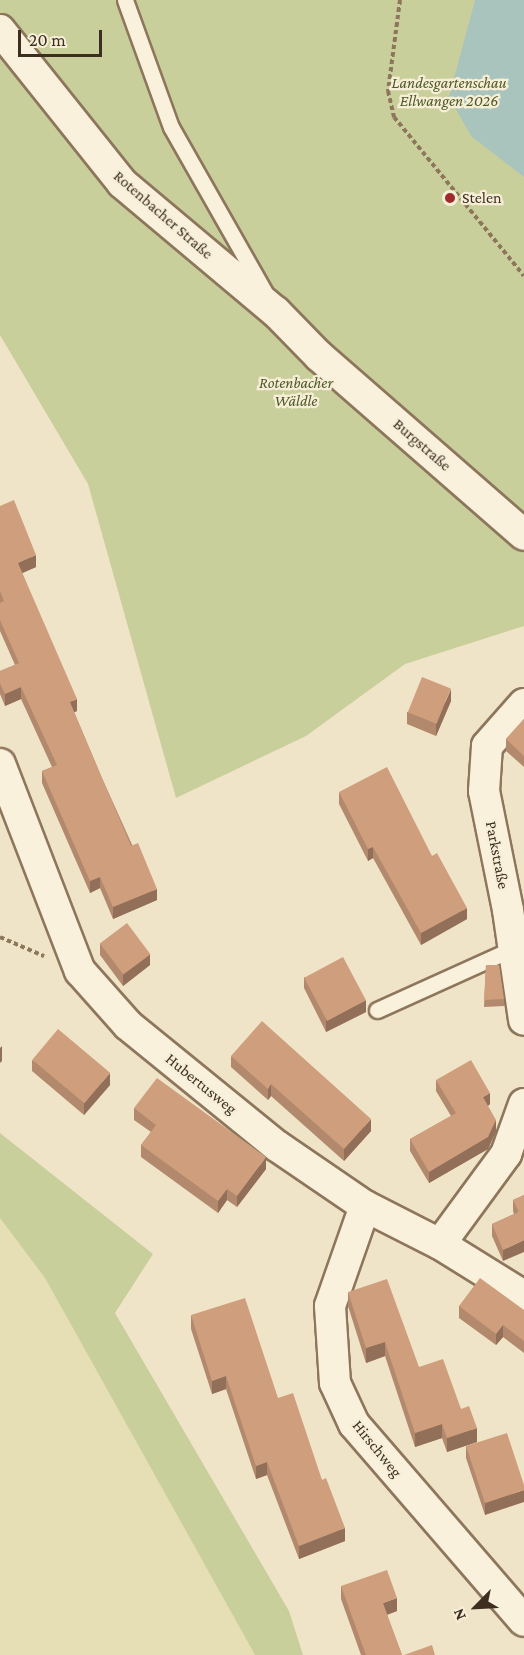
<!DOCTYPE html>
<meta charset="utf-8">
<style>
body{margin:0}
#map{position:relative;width:524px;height:1655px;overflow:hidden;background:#f0e4c8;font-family:"Crimson Pro",serif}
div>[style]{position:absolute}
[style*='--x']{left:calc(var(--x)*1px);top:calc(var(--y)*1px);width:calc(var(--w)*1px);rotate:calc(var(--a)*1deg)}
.farmland>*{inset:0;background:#e6deb5}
.green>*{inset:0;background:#c9cf9b}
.water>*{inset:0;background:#a9c4bc}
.path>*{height:4px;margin-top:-2px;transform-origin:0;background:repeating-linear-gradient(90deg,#8d765c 0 4.5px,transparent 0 7.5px)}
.roads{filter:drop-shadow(2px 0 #8d765c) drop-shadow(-2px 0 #8d765c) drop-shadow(0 2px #8d765c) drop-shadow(0 -2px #8d765c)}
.lane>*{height:15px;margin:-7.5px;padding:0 7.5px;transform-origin:7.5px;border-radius:7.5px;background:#faf1dc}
.street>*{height:30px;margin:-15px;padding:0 15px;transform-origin:15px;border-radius:15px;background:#faf1dc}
.wall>*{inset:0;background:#b2896c}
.shaded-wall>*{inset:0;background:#916f58}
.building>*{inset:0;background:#cf9f7d;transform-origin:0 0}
.dots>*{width:16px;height:16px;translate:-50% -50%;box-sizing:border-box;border:3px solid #f7eed8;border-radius:50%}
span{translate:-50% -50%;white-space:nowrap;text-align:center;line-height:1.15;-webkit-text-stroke:4.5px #f7eed8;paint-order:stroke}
.park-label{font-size:16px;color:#4d5a26;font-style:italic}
.poi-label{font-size:16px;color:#3d2e20}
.left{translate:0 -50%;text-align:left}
.street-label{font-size:16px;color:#3d2e20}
.north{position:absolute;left:446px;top:1577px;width:60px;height:60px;-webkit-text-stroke:4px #f7eed8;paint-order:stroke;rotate:246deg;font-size:16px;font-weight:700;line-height:24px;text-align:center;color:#3d2e20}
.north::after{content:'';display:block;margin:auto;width:21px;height:27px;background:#3d2e20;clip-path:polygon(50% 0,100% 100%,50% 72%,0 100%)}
.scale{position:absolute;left:18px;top:30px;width:84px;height:27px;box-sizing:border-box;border:3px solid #3d2e20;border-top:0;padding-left:8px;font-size:18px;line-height:21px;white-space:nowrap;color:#3d2e20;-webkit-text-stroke:4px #f7eed8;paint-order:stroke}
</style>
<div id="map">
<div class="farmland">
<div style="clip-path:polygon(0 1218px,45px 1278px,255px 1655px,0 1655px)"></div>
</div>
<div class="green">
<div style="clip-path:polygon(0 0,524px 0,524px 626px,405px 664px,306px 736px,176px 798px,88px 484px,0 335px)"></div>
<div style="clip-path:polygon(0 1133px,153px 1254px,115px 1313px,289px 1611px,303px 1655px,255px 1655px,45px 1278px,0 1218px)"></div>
</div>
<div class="water">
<div style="clip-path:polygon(475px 0,524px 0,524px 177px,471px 136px,449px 97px)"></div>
</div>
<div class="path">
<div style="--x:400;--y:0;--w:92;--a:97.5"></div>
<div style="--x:388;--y:91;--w:27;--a:77"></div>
<div style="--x:394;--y:117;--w:205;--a:50.7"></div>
<div style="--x:0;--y:937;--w:48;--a:23.4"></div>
</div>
<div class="roads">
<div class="lane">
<div style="--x:125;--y:0;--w:135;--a:70.1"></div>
<div style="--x:171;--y:127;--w:189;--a:60.4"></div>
<div style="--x:377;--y:1010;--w:150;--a:-24.3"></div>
</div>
<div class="street">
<div style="--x:0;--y:30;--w:196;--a:51.4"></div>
<div style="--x:122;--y:183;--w:201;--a:40"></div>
<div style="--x:276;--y:312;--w:62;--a:45.7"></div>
<div style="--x:319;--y:356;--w:272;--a:41.1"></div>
<div style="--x:524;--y:704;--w:56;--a:131.4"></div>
<div style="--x:487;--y:746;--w:45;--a:93.8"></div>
<div style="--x:484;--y:791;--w:121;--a:78.6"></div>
<div style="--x:508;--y:910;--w:111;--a:81.7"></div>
<div style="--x:0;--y:764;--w:222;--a:68.9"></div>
<div style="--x:80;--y:971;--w:72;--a:48.4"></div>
<div style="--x:128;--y:1025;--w:192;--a:39.1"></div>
<div style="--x:277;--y:1146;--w:107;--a:34.3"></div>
<div style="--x:365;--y:1206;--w:84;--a:26.9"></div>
<div style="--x:440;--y:1244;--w:99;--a:31.8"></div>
<div style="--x:365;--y:1206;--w:106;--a:109.3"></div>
<div style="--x:330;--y:1306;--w:77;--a:86.3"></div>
<div style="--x:335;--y:1383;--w:45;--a:65.1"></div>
<div style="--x:354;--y:1424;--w:260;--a:49.2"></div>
<div style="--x:440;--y:1244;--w:112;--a:-53.7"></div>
<div style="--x:506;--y:1154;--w:53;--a:-70.2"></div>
</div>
</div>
<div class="wall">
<div style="clip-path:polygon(0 506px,36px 567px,22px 573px,77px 711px,74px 712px,102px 778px,157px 900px,113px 919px,100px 888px,90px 893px,42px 783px,42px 771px,52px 767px,21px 699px,5px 706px,0 694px,0 671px,15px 665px,0 631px)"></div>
<div style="clip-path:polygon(451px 701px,436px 736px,407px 724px,407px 712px)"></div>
<div style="clip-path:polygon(524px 719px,524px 767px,506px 751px,506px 739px)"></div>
<div style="clip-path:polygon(339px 792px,432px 856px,467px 919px,421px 945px,373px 858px,368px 861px,339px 804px)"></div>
<div style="clip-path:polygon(100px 943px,150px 965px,123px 986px,100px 955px)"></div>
<div style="clip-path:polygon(486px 965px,504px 999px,504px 1006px,484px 1007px)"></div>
<div style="clip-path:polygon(304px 977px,366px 1012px,326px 1032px,304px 988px)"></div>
<div style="clip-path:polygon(231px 1056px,371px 1131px,344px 1161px,271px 1096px,268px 1100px,231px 1067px)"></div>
<div style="clip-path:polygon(32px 1060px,110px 1085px,84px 1115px,32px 1071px)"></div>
<div style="clip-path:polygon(436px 1080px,490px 1104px,488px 1106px,496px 1131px,488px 1149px,429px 1183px,410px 1151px,410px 1139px,451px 1116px,436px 1091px)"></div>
<div style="clip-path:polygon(134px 1108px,266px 1169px,237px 1207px,227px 1200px,218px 1213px,141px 1157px,141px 1145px,151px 1132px,134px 1120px)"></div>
<div style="clip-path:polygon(524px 1195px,503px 1261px,492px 1236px,492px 1224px,514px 1214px,513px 1211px,513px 1200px)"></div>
<div style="clip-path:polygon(348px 1292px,419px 1367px,461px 1409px,477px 1442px,447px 1452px,442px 1438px,415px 1447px,385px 1356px,366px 1363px,348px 1306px)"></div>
<div style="clip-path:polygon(459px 1306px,524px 1310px,524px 1353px,503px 1337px,496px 1345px,459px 1318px)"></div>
<div style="clip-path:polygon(191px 1315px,278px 1398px,322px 1480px,345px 1541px,299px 1559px,267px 1475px,256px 1479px,226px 1389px,212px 1394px,191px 1329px)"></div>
<div style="clip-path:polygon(466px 1446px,524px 1485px,485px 1515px,466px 1458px)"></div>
<div style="clip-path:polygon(341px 1586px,397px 1611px,387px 1615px,402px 1655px,361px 1655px,341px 1599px)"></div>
</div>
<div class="shaded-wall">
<div style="clip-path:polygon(36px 555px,36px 567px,18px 575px,18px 563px)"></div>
<div style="clip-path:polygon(21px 687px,21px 699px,5px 706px,5px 694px)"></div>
<div style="clip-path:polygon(451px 689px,451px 701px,436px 736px,436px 724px)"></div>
<div style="clip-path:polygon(77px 699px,77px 711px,70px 714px,70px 702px)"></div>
<div style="clip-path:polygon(373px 847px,373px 858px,368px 861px,368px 849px)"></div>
<div style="clip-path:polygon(100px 877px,100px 888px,90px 893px,90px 881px)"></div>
<div style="clip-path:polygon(157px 889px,157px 900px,113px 919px,113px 907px)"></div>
<div style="clip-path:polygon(467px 908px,467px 919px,421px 945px,421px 933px)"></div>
<div style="clip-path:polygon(150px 954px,150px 965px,123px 986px,123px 974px)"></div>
<div style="clip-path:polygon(366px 1000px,366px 1012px,326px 1032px,326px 1020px)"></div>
<div style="clip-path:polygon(2px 1046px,2px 1061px,0 1063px,0 1048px)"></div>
<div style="clip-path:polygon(110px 1073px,110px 1085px,84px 1115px,84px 1103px)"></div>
<div style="clip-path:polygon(271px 1084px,271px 1096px,268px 1100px,268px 1089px)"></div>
<div style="clip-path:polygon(490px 1093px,490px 1104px,483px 1109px,483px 1097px)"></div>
<div style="clip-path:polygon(371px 1119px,371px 1131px,344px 1161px,344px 1149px)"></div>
<div style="clip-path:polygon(496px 1120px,496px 1131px,488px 1149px,429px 1183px,429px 1172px)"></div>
<div style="clip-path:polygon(266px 1157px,266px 1169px,237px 1207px,237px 1196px)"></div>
<div style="clip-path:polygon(227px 1189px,227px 1200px,218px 1213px,218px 1201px)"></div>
<div style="clip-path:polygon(524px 1240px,524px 1252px,503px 1261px,503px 1250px)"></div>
<div style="clip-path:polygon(503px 1325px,503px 1337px,496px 1345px,496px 1334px)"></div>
<div style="clip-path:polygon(385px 1342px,385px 1356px,366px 1363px,366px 1348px)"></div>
<div style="clip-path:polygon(226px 1376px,226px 1389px,212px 1394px,212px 1381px)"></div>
<div style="clip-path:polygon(442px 1424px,442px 1438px,415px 1447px,415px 1433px)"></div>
<div style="clip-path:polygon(477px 1428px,477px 1442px,447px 1452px,447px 1438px)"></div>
<div style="clip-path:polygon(267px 1462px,267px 1475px,256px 1479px,256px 1466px)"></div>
<div style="clip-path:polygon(524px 1490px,524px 1502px,485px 1515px,485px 1503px)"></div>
<div style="clip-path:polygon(345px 1528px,345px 1541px,299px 1559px,299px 1546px)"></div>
<div style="clip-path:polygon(397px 1598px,397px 1611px,383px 1616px,383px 1603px)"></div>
</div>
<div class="building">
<div style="clip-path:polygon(14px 500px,36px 555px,18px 563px,77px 699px,70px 702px,102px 778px,131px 846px,138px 843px,157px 889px,113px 907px,100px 877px,90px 881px,42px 771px,57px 765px,21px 687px,5px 694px,0 683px,0 671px,19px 663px,0 620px,0 603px,4px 601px,0 591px,0 506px)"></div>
<div style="left:422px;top:677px;width:31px;height:38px;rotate:22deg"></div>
<div style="clip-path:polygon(524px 719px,524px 756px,506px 739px)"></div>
<div style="clip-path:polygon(387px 767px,432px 856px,437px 853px,467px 908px,421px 933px,373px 847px,368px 849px,339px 792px)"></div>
<div style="left:127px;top:923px;width:39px;height:34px;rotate:53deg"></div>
<div style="left:343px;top:957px;width:49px;height:44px;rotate:62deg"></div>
<div style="clip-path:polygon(486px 965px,499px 965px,504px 999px,484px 1000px)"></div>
<div style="clip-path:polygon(262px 1021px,371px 1119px,344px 1149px,271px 1084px,268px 1089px,231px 1056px)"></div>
<div style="left:58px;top:1029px;width:68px;height:40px;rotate:40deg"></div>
<div style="clip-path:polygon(471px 1060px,490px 1093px,483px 1097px,496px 1120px,488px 1137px,429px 1172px,410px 1139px,456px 1113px,436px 1080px)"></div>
<div style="clip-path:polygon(157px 1078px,266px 1157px,237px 1196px,227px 1189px,218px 1201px,141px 1145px,156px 1125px,134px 1108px)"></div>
<div style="clip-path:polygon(524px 1195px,524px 1240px,503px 1250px,492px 1224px,519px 1212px,513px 1200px)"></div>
<div style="clip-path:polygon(480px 1278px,524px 1310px,524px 1341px,503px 1325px,496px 1334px,459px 1306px)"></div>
<div style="clip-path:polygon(387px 1279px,419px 1367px,443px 1359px,461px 1409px,469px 1406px,477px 1428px,447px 1438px,442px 1424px,415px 1433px,385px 1342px,366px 1348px,348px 1292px)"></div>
<div style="clip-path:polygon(245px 1298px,278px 1398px,293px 1393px,322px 1480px,326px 1478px,345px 1528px,299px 1546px,267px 1462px,256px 1466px,226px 1376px,212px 1381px,191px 1315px)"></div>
<div style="clip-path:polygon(507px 1433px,524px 1485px,524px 1490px,485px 1503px,466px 1446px)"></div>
<div style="clip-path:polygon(387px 1570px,397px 1598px,383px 1603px,402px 1655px,366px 1655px,341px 1586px)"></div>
<div style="clip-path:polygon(432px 1645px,435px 1655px,404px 1655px)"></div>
</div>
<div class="dots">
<div style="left:450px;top:198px;background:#9e2a2b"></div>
</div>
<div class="park-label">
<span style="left:449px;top:92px">Landesgartenschau<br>Ellwangen 2026</span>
<span style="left:296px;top:392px">Rotenbacher<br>Wäldle</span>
</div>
<div class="poi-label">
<span class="left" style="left:462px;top:198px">Stelen</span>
</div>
<div class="street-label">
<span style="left:163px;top:215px;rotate:41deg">Rotenbacher Straße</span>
<span style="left:422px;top:445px;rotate:41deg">Burgstraße</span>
<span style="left:497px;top:855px;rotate:79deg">Parkstraße</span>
<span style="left:201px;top:1084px;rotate:39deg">Hubertusweg</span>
<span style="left:377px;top:1449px;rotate:51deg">Hirschweg</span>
</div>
<div class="north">N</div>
<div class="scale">20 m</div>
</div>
